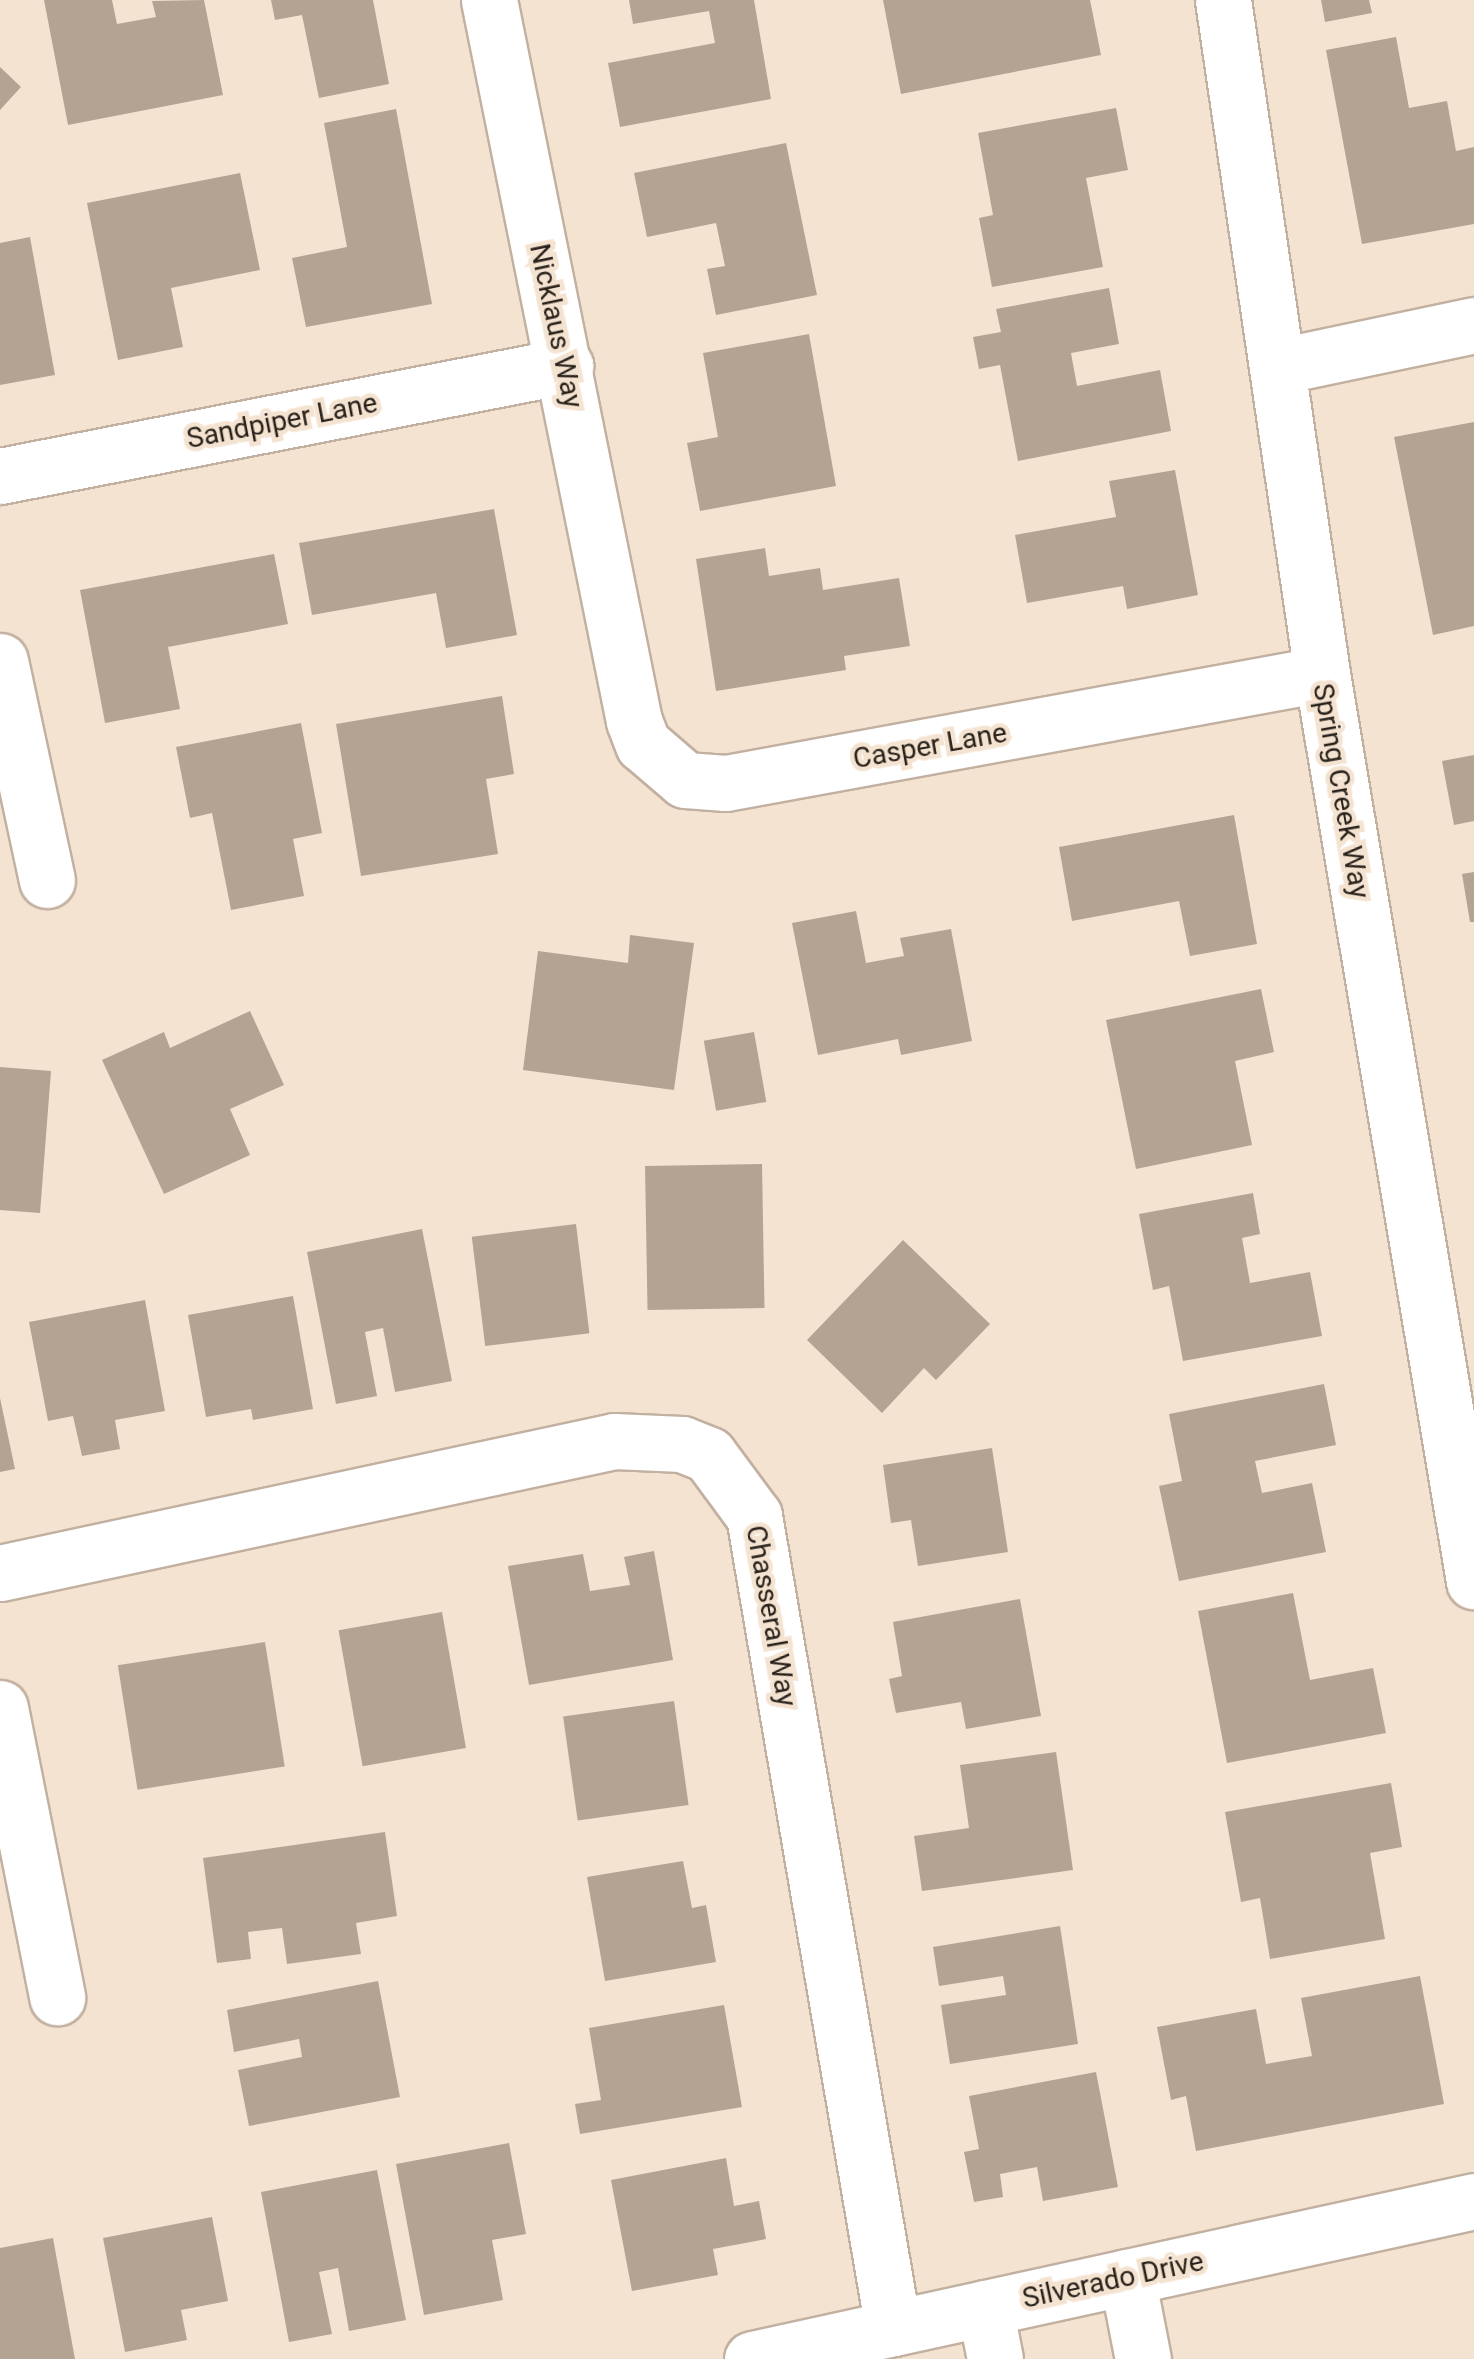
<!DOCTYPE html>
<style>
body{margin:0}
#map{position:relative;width:1474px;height:2359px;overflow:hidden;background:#f5e3d1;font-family:Roboto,sans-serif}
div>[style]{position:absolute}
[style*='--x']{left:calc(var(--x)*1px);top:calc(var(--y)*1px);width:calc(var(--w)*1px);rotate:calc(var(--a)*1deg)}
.building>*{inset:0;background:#b4a393;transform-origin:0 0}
.roads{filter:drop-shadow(2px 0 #c2b0a0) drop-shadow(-2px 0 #c2b0a0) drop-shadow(0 2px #c2b0a0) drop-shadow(0 -2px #c2b0a0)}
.minor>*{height:55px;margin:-27.5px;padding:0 27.5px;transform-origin:27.5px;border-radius:27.5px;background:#fff}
span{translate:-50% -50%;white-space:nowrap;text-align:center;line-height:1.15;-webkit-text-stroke:9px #f5e3d1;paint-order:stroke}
.street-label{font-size:28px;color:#28221b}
</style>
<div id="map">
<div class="building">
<div style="clip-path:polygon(44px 0,112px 0,117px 24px,156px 17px,152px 1px,204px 0,223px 95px,68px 125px)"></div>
<div style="clip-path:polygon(271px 0,373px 0,389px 84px,319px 98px,302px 15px,275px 20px)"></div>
<div style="clip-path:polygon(629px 0,754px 0,771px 99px,620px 127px,608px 63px,715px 43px,709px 11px,633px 24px)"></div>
<div style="clip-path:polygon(883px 0,1090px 0,1101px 55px,901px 94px)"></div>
<div style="clip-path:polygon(1321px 0,1369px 0,1372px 13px,1325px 22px)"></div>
<div style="clip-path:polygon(1396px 37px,1409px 108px,1447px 101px,1456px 151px,1474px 147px,1474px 224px,1362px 244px,1326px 50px)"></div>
<div style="clip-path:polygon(0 67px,21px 87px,0 110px)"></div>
<div style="clip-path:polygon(1116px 108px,1128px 170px,1086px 178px,1103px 267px,992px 287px,979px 218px,993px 215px,978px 133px)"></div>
<div style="clip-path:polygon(396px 109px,432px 304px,306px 327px,292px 258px,347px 247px,324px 123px)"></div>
<div style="clip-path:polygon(786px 143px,817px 295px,716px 315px,707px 269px,725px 266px,716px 223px,647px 237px,634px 173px)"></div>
<div style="clip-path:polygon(240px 173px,260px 270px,171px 288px,183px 347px,118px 360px,87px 203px)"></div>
<div style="clip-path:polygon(30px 237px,55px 375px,0 385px,0 243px)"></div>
<div style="clip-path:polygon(1109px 288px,1119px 344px,1071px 353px,1077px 386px,1160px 370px,1171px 431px,1018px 461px,1000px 365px,979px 369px,973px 337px,1001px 332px,996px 309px)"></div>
<div style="clip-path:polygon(809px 334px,836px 486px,700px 511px,687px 443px,718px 437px,703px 353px)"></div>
<div style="clip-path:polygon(1474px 422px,1474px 626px,1433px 635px,1394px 437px)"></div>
<div style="clip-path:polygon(1175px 470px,1198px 595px,1127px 609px,1123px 586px,1027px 603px,1015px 535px,1116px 517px,1109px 481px)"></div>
<div style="clip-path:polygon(494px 509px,517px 635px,446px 648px,436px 593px,312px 615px,299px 543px)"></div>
<div style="clip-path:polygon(765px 548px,769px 576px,820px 568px,823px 590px,899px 578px,910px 646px,844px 656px,846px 670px,716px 691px,696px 559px)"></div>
<div style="clip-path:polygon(274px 554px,288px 624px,168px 647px,180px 709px,105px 723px,80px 590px)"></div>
<div style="clip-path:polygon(502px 696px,514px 774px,486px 779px,498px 854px,361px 876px,336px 724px)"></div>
<div style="clip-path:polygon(301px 723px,322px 833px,293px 839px,304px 896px,231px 910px,212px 813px,190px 818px,176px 747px)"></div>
<div style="clip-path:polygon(1474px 755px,1474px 821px,1454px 825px,1442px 761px)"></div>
<div style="clip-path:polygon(1234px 815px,1257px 944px,1190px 956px,1179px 901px,1072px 921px,1059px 847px)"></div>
<div style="clip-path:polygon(1474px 872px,1474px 922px,1470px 922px,1462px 874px)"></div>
<div style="clip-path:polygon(856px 911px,866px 963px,904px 956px,900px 938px,951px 929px,972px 1041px,901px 1055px,898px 1039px,818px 1055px,792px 923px)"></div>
<div style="clip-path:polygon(630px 935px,694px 943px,674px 1090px,523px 1070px,538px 951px,628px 963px)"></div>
<div style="clip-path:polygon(1261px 989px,1274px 1052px,1235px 1061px,1252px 1145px,1136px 1169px,1106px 1020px)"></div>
<div style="clip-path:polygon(250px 1011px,284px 1085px,230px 1109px,250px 1155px,164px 1194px,102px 1060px,164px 1032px,170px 1048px)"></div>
<div style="left:754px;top:1032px;width:71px;height:51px;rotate:80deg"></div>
<div style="clip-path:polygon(0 1067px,51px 1071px,40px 1213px,0 1210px)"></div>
<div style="left:762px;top:1164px;width:144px;height:117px;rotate:89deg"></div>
<div style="clip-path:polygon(1253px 1193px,1260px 1234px,1242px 1238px,1250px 1283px,1310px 1272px,1322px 1336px,1183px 1361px,1169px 1286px,1153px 1290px,1139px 1214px)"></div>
<div style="left:576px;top:1224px;width:110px;height:105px;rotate:83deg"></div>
<div style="clip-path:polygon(422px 1229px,452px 1381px,395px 1392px,383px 1328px,365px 1332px,377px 1396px,336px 1404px,307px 1252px)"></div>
<div style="clip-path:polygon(903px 1240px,990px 1324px,936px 1380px,924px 1368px,882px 1413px,807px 1340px)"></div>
<div style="clip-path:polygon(293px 1296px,313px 1409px,253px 1420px,251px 1409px,206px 1417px,188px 1315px)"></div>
<div style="clip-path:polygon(145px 1300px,165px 1411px,115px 1420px,120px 1449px,82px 1456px,73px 1416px,48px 1421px,29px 1322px)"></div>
<div style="clip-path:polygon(1324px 1384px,1336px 1445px,1255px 1461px,1262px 1493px,1312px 1483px,1326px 1552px,1179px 1581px,1159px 1486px,1182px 1481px,1169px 1414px)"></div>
<div style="clip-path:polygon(0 1398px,15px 1469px,0 1472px)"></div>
<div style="clip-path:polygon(992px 1448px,1008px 1552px,918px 1566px,911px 1520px,891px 1523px,883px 1465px)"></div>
<div style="clip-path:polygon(654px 1551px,673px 1660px,529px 1685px,508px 1566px,583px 1554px,590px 1591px,630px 1585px,624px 1557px)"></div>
<div style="clip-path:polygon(1293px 1593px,1310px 1680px,1373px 1668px,1386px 1733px,1227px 1763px,1198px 1611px)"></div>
<div style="clip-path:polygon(1020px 1599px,1041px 1716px,966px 1729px,961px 1702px,896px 1713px,889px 1679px,902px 1676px,893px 1622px)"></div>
<div style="left:442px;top:1612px;width:138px;height:105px;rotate:80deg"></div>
<div style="left:265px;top:1642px;width:126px;height:149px;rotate:81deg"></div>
<div style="left:674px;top:1701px;width:105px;height:112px;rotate:82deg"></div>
<div style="clip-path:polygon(1056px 1752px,1073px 1870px,922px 1891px,914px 1836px,969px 1828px,960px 1765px)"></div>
<div style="clip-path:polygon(1391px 1783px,1402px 1847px,1370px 1853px,1385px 1939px,1270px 1959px,1260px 1898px,1241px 1902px,1225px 1812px)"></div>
<div style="clip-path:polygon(385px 1832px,397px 1916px,356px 1923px,361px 1954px,287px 1964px,282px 1928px,248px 1932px,251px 1959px,217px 1963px,203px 1858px)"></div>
<div style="clip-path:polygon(683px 1861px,692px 1908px,706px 1905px,716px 1962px,605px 1981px,587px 1877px)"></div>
<div style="clip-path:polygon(1060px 1926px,1078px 2044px,950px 2064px,941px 2005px,1006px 1995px,1003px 1976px,939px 1986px,933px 1947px)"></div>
<div style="clip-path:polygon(1420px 1976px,1444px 2104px,1196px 2151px,1186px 2096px,1171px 2100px,1157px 2027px,1256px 2009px,1266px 2064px,1312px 2056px,1301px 1998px)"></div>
<div style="clip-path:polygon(378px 1981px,400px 2097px,249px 2126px,238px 2070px,302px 2057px,299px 2039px,234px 2052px,227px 2010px)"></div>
<div style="clip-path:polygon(724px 2005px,742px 2107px,580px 2134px,575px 2104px,601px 2100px,589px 2028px)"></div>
<div style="clip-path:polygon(1096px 2072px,1118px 2187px,1043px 2201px,1037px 2167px,1000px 2174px,1003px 2197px,974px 2202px,964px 2152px,979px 2149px,969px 2096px)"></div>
<div style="clip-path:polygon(509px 2143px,526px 2234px,492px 2240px,503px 2300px,424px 2315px,396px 2164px)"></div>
<div style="clip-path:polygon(726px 2158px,734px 2206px,759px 2201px,766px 2239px,713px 2249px,718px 2275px,632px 2291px,611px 2180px)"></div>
<div style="clip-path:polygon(377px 2170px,406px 2320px,349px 2331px,338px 2268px,319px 2272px,332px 2334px,289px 2342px,261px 2192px)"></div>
<div style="clip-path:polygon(212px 2217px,228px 2301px,181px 2310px,187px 2340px,125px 2352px,103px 2238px)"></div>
<div style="clip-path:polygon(53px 2238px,75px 2359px,0 2359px,0 2248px)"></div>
</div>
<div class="roads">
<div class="minor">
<div style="--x:489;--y:0;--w:735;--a:78.63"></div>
<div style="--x:634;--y:721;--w:25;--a:69"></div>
<div style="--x:643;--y:744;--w:55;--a:40.6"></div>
<div style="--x:685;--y:780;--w:41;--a:4.2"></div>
<div style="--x:726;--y:783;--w:606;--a:-10.36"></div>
<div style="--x:1223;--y:0;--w:681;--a:81.64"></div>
<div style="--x:1322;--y:674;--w:920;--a:80.49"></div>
<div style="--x:1280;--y:366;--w:198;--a:-11.9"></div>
<div style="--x:0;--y:476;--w:576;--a:-11.02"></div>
<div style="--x:0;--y:661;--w:224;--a:77.9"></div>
<div style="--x:0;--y:1573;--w:628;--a:-12.13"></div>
<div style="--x:614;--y:1441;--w:68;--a:2.5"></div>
<div style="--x:682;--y:1444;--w:29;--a:22"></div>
<div style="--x:709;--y:1455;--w:76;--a:53.6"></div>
<div style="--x:754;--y:1516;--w:824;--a:80.29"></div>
<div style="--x:0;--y:1708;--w:295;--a:78.8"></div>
<div style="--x:1127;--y:2277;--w:84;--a:79"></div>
<div style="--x:985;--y:2308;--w:52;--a:78.9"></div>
<div style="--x:752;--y:2359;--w:739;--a:-12.34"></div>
</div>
</div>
<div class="street-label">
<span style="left:556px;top:326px;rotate:78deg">Nicklaus Way</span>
<span style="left:282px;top:421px;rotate:-11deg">Sandpiper Lane</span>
<span style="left:930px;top:746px;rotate:-10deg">Casper Lane</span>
<span style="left:1341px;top:791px;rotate:80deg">Spring Creek Way</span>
<span style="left:771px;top:1616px;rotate:80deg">Chasseral Way</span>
<span style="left:1113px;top:2280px;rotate:-12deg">Silverado Drive</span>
</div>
</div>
